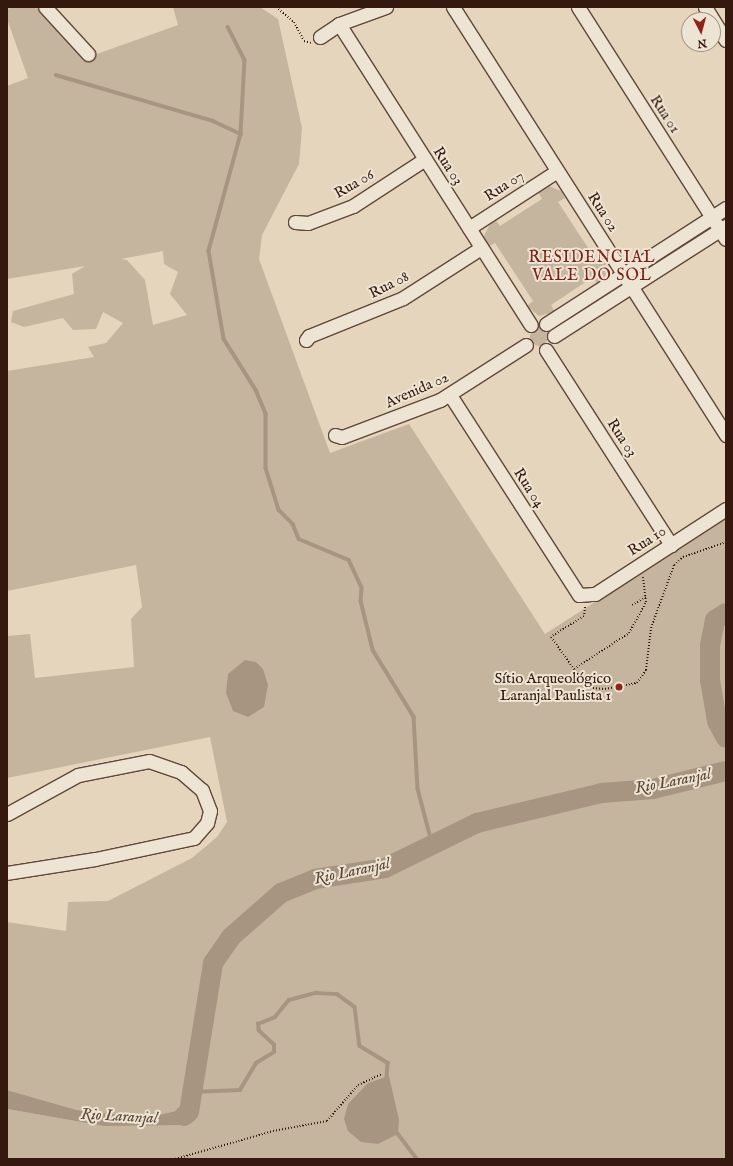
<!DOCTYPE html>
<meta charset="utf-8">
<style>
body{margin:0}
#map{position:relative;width:733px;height:1166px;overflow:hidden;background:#e4d5bc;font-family:"IM FELL English",serif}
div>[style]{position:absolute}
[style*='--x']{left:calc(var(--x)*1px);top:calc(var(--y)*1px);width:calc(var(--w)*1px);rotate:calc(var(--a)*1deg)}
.green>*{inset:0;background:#c6b59e}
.round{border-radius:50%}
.water>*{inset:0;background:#a89581}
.stream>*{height:3.5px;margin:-1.75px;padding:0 1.75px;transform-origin:1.75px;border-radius:1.75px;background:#a89581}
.river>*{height:20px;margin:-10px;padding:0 10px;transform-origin:10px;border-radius:10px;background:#a89581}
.path>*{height:2px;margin-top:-1px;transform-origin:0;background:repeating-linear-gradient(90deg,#35180e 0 1px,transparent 0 3px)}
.roads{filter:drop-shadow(1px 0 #61473a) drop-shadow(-1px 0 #61473a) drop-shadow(0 1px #61473a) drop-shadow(0 -1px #61473a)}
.minor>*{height:13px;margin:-6.5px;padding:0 6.5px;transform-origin:6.5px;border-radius:6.5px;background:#ede4d3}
.dots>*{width:11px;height:11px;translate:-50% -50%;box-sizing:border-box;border:2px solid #ede4d3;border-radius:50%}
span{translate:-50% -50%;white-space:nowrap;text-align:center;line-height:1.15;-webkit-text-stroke:4px #ede4d3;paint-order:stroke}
.street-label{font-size:15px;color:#35180e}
.poi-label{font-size:15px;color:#35180e}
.right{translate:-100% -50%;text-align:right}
.neighbourhood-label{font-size:16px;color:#7a1f14;letter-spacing:1px}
.water-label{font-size:16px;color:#5d4436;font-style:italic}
.frame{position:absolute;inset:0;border:8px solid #35180e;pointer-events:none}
.north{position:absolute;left:681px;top:12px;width:40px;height:40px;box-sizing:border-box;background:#ede4d3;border:1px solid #a39284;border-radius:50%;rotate:174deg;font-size:11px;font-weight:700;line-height:16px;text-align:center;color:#35180e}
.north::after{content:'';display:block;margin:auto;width:14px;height:18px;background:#8f2418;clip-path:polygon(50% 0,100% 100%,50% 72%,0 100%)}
</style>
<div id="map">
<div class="green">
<div style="clip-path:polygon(evenodd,13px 7px,35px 7px,83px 59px,178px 25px,173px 7px,260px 7px,278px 19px,302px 128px,299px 164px,262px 235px,259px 259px,330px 453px,409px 424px,545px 634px,726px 518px,726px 1159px,7px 1159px,7px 1109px,105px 1126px,192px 1120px,196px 1112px,192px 1093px,184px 1109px,146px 1118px,77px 1110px,7px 1090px,7px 922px,66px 931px,68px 902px,108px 901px,192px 858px,217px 837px,227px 822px,210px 737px,7px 778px,7px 636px,30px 634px,35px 678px,134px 667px,131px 619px,142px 607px,136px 565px,7px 591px,7px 371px,94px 357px,88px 347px,106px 343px,123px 323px,103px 312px,96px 329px,73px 330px,63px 318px,24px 327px,11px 322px,13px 311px,74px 294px,72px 274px,85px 266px,7px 279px,7px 86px,28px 78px,7px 19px,7px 9px,13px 7px,163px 251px,164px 264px,178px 272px,170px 294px,187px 315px,153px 325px,145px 280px,127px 260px,121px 259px,163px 251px)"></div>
<div style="clip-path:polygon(549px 186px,561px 191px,565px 198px,558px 202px,596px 260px,603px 256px,608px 272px,598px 285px,593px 277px,551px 305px,555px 312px,539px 316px,527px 306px,533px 301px,495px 243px,488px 247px,484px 236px,491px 222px,495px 219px,500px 226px,542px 199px,538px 192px)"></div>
<div class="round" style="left:530px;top:328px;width:18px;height:18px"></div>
</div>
<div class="water">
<div style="clip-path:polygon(245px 660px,256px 662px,263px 669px,268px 685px,264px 707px,248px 717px,233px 711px,226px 693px,228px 674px)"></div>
<div style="clip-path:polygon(389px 1076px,399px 1120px,398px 1134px,378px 1144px,361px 1142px,348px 1131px,344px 1119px,348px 1104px,368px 1083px)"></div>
<div style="clip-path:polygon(7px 1090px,77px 1110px,146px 1118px,184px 1109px,192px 1092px,196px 1112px,183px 1125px,104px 1126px,7px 1109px)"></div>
</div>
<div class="stream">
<div style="--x:228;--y:27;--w:37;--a:63"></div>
<div style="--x:245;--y:60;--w:74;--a:93.1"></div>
<div style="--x:241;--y:134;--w:121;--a:105.3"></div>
<div style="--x:209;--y:251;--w:89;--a:80.3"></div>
<div style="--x:224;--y:339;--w:60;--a:57.9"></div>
<div style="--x:256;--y:390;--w:26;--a:67"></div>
<div style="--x:266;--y:414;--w:54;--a:90"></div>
<div style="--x:266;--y:468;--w:44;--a:72.8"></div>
<div style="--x:279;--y:510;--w:20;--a:45"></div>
<div style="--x:293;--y:524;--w:16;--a:68"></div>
<div style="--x:299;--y:539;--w:54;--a:22.8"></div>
<div style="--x:349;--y:560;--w:31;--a:65"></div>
<div style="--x:362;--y:588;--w:13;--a:94"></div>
<div style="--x:361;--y:601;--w:50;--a:76.2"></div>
<div style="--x:373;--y:650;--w:79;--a:58.5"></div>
<div style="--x:414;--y:717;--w:72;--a:86.8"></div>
<div style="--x:418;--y:789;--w:59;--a:75.3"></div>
<div style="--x:56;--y:75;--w:164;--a:16.3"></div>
<div style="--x:213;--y:121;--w:31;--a:25"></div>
<div style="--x:192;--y:1092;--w:48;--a:-2.4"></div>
<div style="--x:240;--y:1090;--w:31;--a:-59"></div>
<div style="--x:256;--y:1063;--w:21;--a:-31"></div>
<div style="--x:274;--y:1052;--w:7;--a:-90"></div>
<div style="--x:274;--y:1045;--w:21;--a:-137"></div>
<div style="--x:259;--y:1031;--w:7;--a:-98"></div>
<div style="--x:258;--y:1024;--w:18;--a:-22"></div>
<div style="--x:275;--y:1017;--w:22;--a:-51"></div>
<div style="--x:289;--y:1000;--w:28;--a:-15"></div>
<div style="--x:316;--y:993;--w:21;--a:3"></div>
<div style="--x:337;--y:994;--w:22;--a:36"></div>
<div style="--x:355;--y:1007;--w:39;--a:83"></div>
<div style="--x:360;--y:1046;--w:33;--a:31"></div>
<div style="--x:388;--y:1063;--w:16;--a:94"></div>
<div style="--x:396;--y:1131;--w:35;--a:53"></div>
</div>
<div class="river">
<div style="--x:726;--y:613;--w:13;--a:148"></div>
<div style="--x:715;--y:620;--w:26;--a:101"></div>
<div style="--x:710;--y:646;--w:34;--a:90"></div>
<div style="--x:710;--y:680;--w:42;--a:80.3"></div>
<div style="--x:717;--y:721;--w:19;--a:62"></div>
<div style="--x:184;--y:1116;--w:6;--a:-39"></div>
<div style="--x:189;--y:1112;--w:151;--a:-80.8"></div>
<div style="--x:213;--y:963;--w:32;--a:-55"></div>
<div style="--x:231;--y:937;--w:67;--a:-41.3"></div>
<div style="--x:281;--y:893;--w:37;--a:-22"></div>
<div style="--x:315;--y:879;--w:71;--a:-8.9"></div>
<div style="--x:385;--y:868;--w:102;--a:-26.1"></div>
<div style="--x:477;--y:823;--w:129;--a:-13.5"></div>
<div style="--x:602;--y:793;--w:51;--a:-4.5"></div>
<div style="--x:653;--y:789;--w:75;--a:-13.9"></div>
</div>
<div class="path">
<div style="--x:276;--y:7;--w:23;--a:40"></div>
<div style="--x:294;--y:22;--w:21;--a:62"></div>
<div style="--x:304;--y:41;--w:7;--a:16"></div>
<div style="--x:632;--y:605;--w:16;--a:-30"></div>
<div style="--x:585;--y:607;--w:9;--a:96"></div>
<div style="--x:584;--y:616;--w:39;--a:148"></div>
<div style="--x:551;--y:637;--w:48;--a:54.3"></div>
<div style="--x:579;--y:676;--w:18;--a:41"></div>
<div style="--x:593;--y:688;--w:12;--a:5"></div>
<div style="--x:605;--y:689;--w:33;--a:-11"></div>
<div style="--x:637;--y:683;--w:16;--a:-55"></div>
<div style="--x:646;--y:670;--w:42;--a:-83.2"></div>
<div style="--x:651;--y:628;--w:67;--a:-69.9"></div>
<div style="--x:674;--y:565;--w:12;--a:-42"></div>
<div style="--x:683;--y:557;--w:46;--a:-19.2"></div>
<div style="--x:574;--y:669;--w:66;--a:-33.2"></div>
<div style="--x:629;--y:633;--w:35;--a:-61"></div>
<div style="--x:646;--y:602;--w:25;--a:-97"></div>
<div style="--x:175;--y:1159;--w:102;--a:-15.9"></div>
<div style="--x:273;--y:1131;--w:55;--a:-10.5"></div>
<div style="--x:327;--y:1121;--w:48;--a:-49.3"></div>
<div style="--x:358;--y:1085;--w:26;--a:-25"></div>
</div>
<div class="roads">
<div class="minor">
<div style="--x:45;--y:7;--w:64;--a:47.5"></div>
<div style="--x:453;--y:7;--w:508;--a:57.47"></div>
<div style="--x:578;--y:7;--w:275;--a:57.5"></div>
<div style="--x:705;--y:7;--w:39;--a:58"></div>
<div style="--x:339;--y:24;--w:357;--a:57.5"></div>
<div style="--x:320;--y:37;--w:23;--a:-34"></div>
<div style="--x:339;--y:24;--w:50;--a:-19.9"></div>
<div style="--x:295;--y:222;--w:13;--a:4"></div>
<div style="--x:308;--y:223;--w:48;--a:-20.7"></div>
<div style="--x:353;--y:206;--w:86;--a:-33.1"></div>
<div style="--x:469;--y:228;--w:105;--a:-32.9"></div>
<div style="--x:546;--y:324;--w:214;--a:-32.8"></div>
<div style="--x:554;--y:336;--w:204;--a:-32.6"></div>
<div style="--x:306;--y:340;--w:5;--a:-53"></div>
<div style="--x:309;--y:336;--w:101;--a:-22"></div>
<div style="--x:403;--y:298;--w:93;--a:-32.7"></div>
<div style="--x:546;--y:350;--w:232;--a:57.3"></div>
<div style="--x:450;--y:395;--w:238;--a:57.2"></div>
<div style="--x:579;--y:595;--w:16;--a:-4"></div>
<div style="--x:595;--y:594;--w:156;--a:-33"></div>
<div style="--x:335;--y:435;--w:7;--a:16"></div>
<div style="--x:342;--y:437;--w:105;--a:-20.7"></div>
<div style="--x:440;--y:400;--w:102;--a:-32.6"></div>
<div style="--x:7;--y:814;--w:81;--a:-28.8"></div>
<div style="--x:78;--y:775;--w:72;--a:-11.2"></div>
<div style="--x:149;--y:761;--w:34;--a:19"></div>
<div style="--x:181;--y:772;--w:28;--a:41"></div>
<div style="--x:202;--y:790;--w:22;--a:69"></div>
<div style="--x:210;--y:811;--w:12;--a:104"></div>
<div style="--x:207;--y:823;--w:20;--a:131"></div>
<div style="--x:194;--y:838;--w:101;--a:168"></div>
<div style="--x:95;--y:859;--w:89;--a:171"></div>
</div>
</div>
<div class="dots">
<div style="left:619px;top:687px;background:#8f2418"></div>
</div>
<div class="street-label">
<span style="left:665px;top:114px;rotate:57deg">Rua 01</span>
<span style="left:448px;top:166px;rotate:57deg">Rua 03</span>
<span style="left:354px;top:184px;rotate:-30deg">Rua 06</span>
<span style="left:504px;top:186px;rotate:-33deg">Rua 07</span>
<span style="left:603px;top:212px;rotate:57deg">Rua 02</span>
<span style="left:389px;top:285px;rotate:-27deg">Rua 08</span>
<span style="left:417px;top:390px;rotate:-24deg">Avenida 02</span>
<span style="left:622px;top:438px;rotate:57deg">Rua 03</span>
<span style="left:529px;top:488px;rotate:57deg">Rua 04</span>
<span style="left:647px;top:541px;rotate:-33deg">Rua 10</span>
</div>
<div class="poi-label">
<span class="right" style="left:611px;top:687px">Sítio Arqueológico<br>Laranjal Paulista 1</span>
</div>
<div class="neighbourhood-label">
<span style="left:592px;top:267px">RESIDENCIAL<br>VALE DO SOL</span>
</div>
<div class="water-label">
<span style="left:673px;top:782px;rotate:-11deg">Rio Laranjal</span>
<span style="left:352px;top:872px;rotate:-12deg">Rio Laranjal</span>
<span style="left:119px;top:1117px;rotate:3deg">Rio Laranjal</span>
</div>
<div class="frame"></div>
<div class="north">N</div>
</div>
